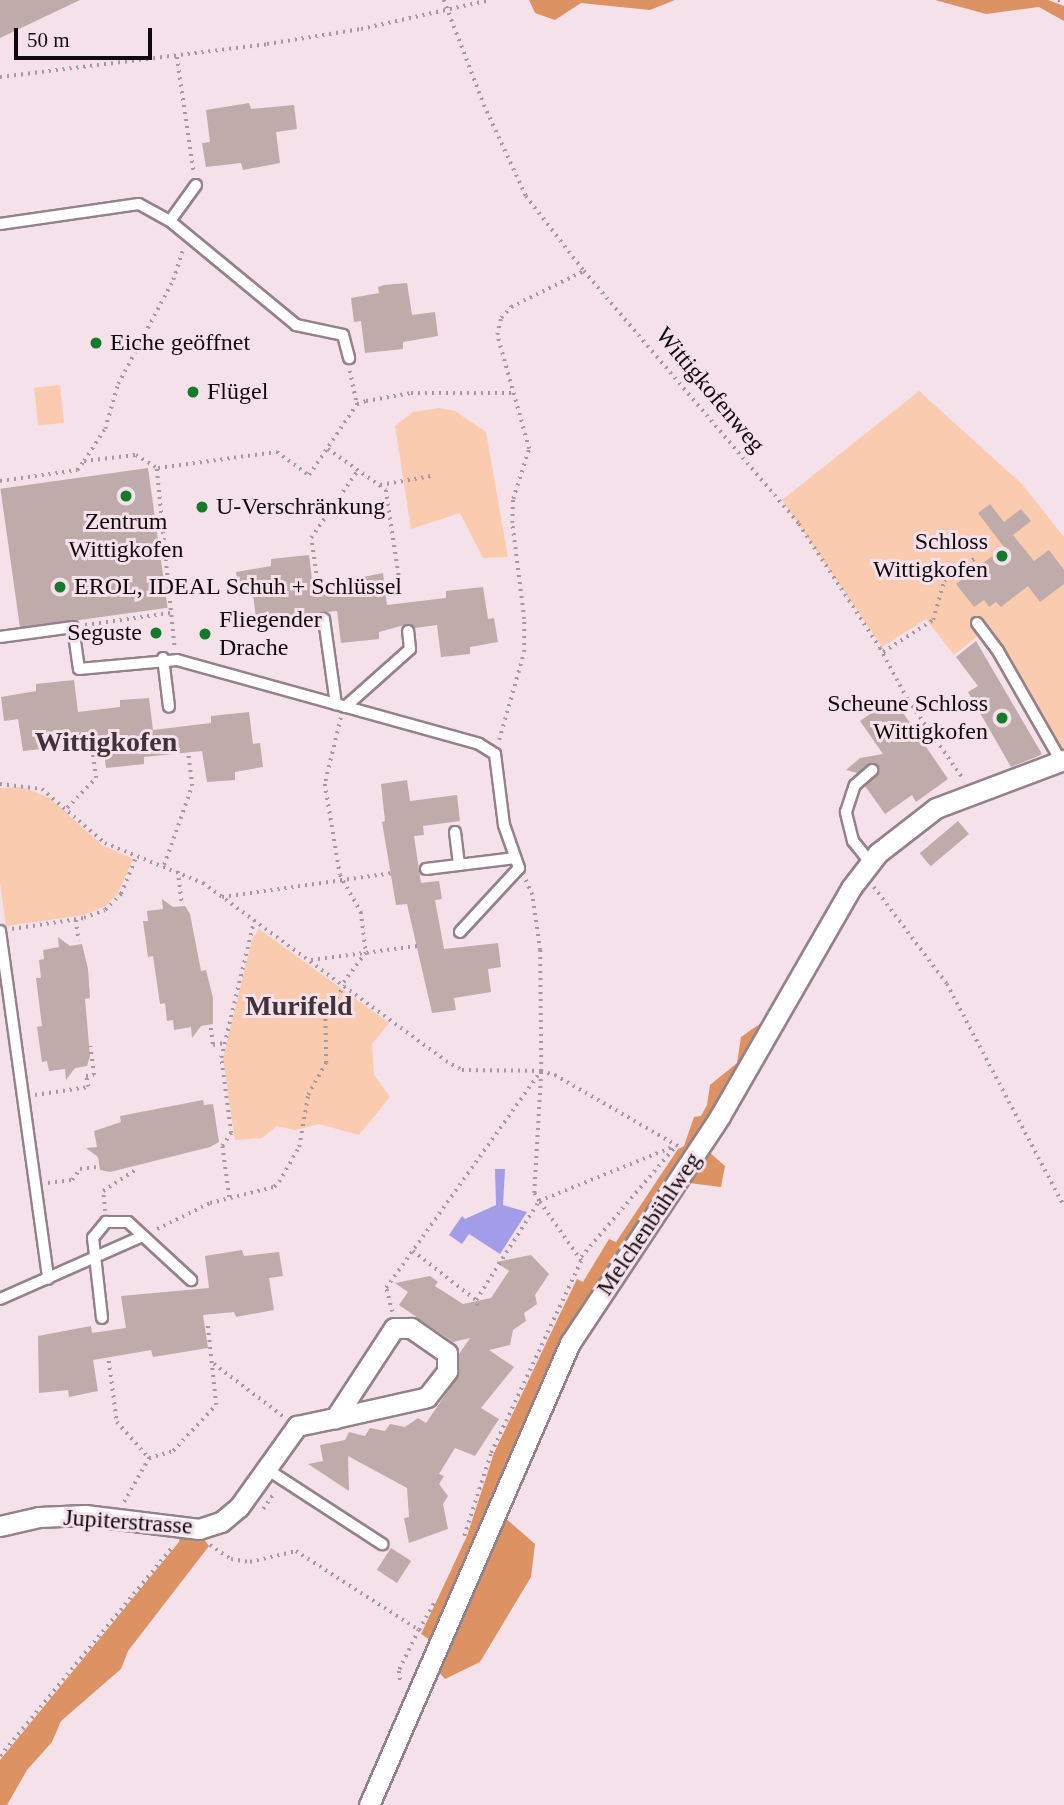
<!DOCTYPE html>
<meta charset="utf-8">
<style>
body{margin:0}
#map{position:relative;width:1064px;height:1805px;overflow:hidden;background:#f5e1ea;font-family:Georgia,serif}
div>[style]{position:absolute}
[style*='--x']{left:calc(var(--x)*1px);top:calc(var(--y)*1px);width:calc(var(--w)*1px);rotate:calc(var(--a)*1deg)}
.green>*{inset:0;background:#facbaf;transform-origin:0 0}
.forest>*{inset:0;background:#dd9264}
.water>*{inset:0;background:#a39de9}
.building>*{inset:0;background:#bfabaa;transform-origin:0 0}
.path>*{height:3.5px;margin-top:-1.75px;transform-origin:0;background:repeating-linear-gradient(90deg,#a7989f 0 2px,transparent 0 7px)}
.roads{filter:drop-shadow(2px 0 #94828a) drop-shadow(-2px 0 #94828a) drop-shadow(0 2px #94828a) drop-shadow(0 -2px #94828a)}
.lane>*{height:10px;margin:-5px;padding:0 5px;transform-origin:5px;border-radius:5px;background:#fff}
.street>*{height:19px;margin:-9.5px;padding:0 9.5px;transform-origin:9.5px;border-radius:9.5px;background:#fff}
.dots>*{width:19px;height:19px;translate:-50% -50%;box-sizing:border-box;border:4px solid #f5e1ea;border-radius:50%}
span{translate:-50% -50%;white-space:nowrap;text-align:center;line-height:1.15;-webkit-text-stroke:6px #f5e1ea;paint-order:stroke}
.poi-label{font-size:24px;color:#100a0d}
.left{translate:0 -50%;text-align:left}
.right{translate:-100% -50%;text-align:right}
.street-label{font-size:24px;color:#100a0d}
.quarter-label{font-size:28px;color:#413239;font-weight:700}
.scale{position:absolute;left:14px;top:28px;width:138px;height:32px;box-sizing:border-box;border:4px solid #100a0d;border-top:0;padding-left:9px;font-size:21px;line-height:24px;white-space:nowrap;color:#100a0d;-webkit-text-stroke:5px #f5e1ea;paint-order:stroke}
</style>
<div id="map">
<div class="green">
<div style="left:60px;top:385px;width:38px;height:26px;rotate:84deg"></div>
<div style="clip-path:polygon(919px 391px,1022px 484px,1064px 537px,1064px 750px,1059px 753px,984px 631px,954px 655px,926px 619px,882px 647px,782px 500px)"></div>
<div style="clip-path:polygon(439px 408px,455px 411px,486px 432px,508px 557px,483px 558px,460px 513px,411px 529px,395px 426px,413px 412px)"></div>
<div style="clip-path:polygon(22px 787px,50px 798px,102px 845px,133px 859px,118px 893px,106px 906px,84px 915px,6px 926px,0 883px,0 788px)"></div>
<div style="clip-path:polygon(259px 929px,389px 1023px,372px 1044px,374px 1075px,390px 1097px,359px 1135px,319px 1124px,295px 1130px,277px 1126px,262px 1138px,235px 1140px,223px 1058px,252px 940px)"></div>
</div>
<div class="forest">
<div style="clip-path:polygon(529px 0,675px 0,650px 10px,581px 3px,555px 20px,535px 13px)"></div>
<div style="clip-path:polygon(935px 0,1048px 0,1064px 6px,1064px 21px,1039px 7px,986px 14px)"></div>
<div style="clip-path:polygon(758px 1025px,768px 1029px,700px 1144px,725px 1166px,721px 1187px,681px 1182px,621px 1259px,495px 1509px,535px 1544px,531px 1577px,480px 1662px,445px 1679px,436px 1669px,441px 1647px,421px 1634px,467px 1536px,494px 1453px,560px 1314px,577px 1279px,583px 1282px,609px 1239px,616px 1242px,678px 1149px,684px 1146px,694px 1117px,701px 1116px,707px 1105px,710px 1085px,737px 1063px,741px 1037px)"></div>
<div style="clip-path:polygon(181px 1529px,198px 1531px,209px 1546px,128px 1651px,121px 1669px,61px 1721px,52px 1742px,27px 1770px,7px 1805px,0 1805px,0 1760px,179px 1542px)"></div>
</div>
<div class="water">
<div style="clip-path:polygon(495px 1169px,505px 1169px,503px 1205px,527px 1212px,500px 1254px,469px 1234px,462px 1244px,449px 1235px,462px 1216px,465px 1219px,496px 1205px)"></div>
</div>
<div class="building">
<div style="clip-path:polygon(0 0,80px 0,0 38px)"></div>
<div style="clip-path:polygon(249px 103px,251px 109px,294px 105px,297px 129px,276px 132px,280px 163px,243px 170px,241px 163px,206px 167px,202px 143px,210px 142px,206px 110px)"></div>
<div style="clip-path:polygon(407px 283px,412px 315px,435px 312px,438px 336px,403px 342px,403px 349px,365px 353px,361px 321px,354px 322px,351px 298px,379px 293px,378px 287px,384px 285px)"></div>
<div style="left:148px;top:468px;width:141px;height:149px;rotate:82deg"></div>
<div style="clip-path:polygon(990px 504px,1004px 522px,1021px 509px,1031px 521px,1013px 535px,1034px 561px,1049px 550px,1064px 570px,1064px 584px,1040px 602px,1028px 586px,1001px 607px,996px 602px,989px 607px,984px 600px,974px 607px,956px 584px,1004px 547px,978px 513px)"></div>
<div style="clip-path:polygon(309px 555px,313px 587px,383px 573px,387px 605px,446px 598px,446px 591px,483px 587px,488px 619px,494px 618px,498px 642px,470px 647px,470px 654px,441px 657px,437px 625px,415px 628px,408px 624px,379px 632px,379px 639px,341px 643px,337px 611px,295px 615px,295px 622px,257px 626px,253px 594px,239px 596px,236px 572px,271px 566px,271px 559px)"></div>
<div style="clip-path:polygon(976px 641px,1042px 754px,1036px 757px,1011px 767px,968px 692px,978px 686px,956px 657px)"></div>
<div style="clip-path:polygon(74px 680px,78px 712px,120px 707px,120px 700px,149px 698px,153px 730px,211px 723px,211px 716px,249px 712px,253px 744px,260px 743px,263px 767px,235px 772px,235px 780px,207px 782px,202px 751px,144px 757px,144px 764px,106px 768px,102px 736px,95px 735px,60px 740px,60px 747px,23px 751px,18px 719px,4px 721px,1px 697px,36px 691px,36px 684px)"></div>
<div style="clip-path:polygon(893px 698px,948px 779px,916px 802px,912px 795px,885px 814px,865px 786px,879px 773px,878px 766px,870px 763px,857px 773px,846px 770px,860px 758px,883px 754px,860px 721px)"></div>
<div style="clip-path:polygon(407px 780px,410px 801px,457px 795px,460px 821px,423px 826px,424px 835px,414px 836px,421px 883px,439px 881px,442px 899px,435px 900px,444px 949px,498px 943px,501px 967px,488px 969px,491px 992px,454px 998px,456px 1010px,432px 1013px,407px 904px,396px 905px,382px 822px,385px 821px,381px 784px)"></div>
<div style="left:958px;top:821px;width:17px;height:50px;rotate:50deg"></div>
<div style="clip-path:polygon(162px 899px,173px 907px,185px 906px,190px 914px,201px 971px,206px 970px,213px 998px,213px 1024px,201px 1026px,192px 1038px,191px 1027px,174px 1030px,173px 1020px,167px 1021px,165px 1003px,160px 1004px,153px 956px,148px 957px,143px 921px,148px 921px,147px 911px,163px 909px)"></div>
<div style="clip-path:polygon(58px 937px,70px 946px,82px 944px,88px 969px,90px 998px,85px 999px,90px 1056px,87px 1066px,75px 1068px,66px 1080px,65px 1069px,49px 1071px,47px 1061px,42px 1062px,37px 1027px,42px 1026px,36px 978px,41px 978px,39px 960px,44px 959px,43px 950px,59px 947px)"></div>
<div style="clip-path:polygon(203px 1100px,204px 1105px,213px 1104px,219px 1142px,210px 1147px,110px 1172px,100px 1170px,98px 1157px,86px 1148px,97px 1147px,94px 1131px,121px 1122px,120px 1116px)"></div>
<div style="clip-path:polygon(242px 1250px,244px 1256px,279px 1252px,283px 1276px,269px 1278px,274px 1310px,236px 1317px,234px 1312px,203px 1315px,208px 1348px,153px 1357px,151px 1350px,93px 1360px,98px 1391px,69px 1397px,68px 1390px,39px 1393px,38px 1336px,91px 1326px,92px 1333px,126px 1328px,121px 1296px,209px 1288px,205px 1256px)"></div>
<div style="clip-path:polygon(531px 1255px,549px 1274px,535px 1295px,537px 1304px,524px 1313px,526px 1321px,513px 1330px,510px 1345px,489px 1350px,514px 1367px,481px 1408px,499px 1419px,475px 1456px,455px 1448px,439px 1474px,444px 1476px,439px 1484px,448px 1496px,443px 1504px,448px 1529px,409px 1543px,404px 1518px,409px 1517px,407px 1488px,348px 1456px,349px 1491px,308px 1464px,323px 1461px,320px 1445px,345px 1440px,349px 1432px,365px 1436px,370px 1428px,385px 1431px,390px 1424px,405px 1427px,418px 1418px,426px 1423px,457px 1378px,459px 1354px,470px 1338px,453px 1342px,399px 1305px,408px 1292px,395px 1283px,430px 1276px,438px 1282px,435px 1286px,463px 1304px,491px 1298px,509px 1271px,496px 1262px)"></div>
<div style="left:391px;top:1548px;width:24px;height:26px;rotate:33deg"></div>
</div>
<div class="path">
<div style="--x:444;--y:0;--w:112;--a:69.1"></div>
<div style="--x:484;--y:105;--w:100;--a:65.2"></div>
<div style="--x:526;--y:196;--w:95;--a:52.3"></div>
<div style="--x:584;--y:271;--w:332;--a:49.6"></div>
<div style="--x:799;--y:524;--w:148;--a:56.8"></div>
<div style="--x:880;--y:648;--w:59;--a:61.7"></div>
<div style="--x:908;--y:700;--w:98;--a:55"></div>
<div style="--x:1058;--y:0;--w:6;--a:18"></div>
<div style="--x:177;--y:57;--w:117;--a:81.7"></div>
<div style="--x:0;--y:77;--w:269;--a:-7"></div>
<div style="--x:267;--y:44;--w:95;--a:-9.1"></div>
<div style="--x:361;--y:29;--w:132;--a:-12.7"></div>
<div style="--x:350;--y:371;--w:34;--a:78"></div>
<div style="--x:328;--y:449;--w:71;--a:35.3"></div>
<div style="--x:386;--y:490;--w:108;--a:81.5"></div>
<div style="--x:84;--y:461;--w:38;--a:-57"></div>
<div style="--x:105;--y:429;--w:47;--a:-73.9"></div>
<div style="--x:118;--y:384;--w:118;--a:-62.1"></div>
<div style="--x:173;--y:280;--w:33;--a:-72"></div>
<div style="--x:157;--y:469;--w:180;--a:84.3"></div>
<div style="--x:0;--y:481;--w:78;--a:-8.1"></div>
<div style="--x:77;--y:470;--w:11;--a:-52"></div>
<div style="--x:84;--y:461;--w:52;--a:-6.6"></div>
<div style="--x:136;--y:455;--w:26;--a:31"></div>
<div style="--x:158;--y:468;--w:120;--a:-7.7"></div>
<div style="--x:277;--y:452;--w:39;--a:36"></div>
<div style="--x:309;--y:475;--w:86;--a:-55.9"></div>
<div style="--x:357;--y:404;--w:9;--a:-18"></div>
<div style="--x:366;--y:401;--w:46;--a:-10.1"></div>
<div style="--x:411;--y:393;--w:103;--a:0"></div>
<div style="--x:380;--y:485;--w:52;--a:-10"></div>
<div style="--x:317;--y:580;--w:42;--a:-98.1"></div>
<div style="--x:311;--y:538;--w:83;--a:-55.3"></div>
<div style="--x:85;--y:625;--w:86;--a:-8"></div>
<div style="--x:883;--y:652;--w:59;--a:-32.6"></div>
<div style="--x:933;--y:620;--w:41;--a:-74.2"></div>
<div style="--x:944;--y:581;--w:42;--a:-36.3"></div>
<div style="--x:341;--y:718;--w:68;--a:103.6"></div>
<div style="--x:325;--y:784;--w:92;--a:80.6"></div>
<div style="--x:340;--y:875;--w:43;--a:60.4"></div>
<div style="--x:361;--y:912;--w:41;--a:83"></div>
<div style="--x:366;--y:953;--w:39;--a:127"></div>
<div style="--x:499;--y:740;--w:91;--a:-74.1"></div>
<div style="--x:524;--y:652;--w:33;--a:-90"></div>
<div style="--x:524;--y:619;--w:97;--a:-97.1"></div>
<div style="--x:512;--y:523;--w:24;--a:-88"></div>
<div style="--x:513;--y:499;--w:52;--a:-72.3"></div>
<div style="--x:529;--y:449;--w:118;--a:-105.7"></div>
<div style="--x:497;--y:335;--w:17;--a:-77"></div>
<div style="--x:501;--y:318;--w:15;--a:-48"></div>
<div style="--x:511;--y:307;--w:81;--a:-26.3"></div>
<div style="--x:0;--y:784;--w:42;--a:6.8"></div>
<div style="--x:42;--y:789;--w:83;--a:40.6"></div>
<div style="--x:105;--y:843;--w:106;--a:22.2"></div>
<div style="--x:203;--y:883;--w:301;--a:36.2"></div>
<div style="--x:446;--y:1061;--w:18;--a:29"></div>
<div style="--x:462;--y:1070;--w:79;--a:0.7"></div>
<div style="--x:541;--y:1071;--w:15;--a:16"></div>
<div style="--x:555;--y:1075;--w:142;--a:30"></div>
<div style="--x:67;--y:808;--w:42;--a:-46"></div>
<div style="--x:96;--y:778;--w:41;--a:-98.3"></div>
<div style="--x:164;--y:865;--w:84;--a:-70.5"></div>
<div style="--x:192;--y:786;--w:31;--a:-97"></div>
<div style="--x:178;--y:871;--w:32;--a:83"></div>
<div style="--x:874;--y:887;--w:121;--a:53"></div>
<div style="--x:947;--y:984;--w:251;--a:62.2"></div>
<div style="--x:222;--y:897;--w:172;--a:-8"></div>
<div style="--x:76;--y:920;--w:21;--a:82"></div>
<div style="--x:12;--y:929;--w:73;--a:-8.7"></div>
<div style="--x:84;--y:918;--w:22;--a:-21"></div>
<div style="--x:105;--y:910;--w:23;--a:-45"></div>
<div style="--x:121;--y:894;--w:40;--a:-68"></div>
<div style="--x:311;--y:960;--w:107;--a:-7.5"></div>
<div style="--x:211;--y:1028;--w:17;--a:83"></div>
<div style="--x:213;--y:1045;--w:11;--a:-10"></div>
<div style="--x:35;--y:1095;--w:54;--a:-8.6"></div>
<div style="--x:88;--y:1087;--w:11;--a:-100"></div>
<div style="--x:86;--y:1076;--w:8;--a:-7"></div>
<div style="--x:94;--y:1075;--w:29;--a:-98"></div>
<div style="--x:48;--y:1183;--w:24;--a:-7"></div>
<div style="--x:72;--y:1180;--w:14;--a:-54"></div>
<div style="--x:80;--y:1169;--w:16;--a:-7"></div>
<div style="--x:229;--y:1197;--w:51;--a:-97.8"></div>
<div style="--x:222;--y:1146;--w:16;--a:-55"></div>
<div style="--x:231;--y:1133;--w:76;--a:-97.6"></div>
<div style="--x:221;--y:1058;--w:141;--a:-76.5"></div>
<div style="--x:105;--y:1211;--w:20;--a:-96"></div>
<div style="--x:103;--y:1191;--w:38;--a:-33"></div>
<div style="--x:157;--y:1229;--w:59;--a:-26.1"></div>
<div style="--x:210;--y:1203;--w:66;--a:-14"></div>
<div style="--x:274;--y:1187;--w:7;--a:-45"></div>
<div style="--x:279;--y:1182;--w:40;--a:-60.3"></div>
<div style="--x:299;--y:1147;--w:53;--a:-80.2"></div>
<div style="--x:308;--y:1095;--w:37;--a:-61"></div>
<div style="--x:326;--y:1063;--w:47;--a:-91.2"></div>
<div style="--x:325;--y:1016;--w:36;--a:-58"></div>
<div style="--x:413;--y:1251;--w:80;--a:37.9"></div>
<div style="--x:581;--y:1257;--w:145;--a:-49.5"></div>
<div style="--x:477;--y:1306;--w:6;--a:-99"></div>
<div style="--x:476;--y:1300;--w:117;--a:-57.5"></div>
<div style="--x:539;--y:1201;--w:9;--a:-122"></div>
<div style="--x:534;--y:1193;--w:120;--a:-86.7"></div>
<div style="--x:392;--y:1312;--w:25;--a:-104"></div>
<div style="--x:386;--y:1288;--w:267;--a:-54.5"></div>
<div style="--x:541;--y:1071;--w:121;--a:-90.5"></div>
<div style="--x:540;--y:950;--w:56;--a:-98.3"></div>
<div style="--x:532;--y:895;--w:17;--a:-114"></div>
<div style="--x:109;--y:1361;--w:62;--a:82.5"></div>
<div style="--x:117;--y:1422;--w:48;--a:48.4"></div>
<div style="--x:214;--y:1364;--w:88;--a:37.1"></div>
<div style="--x:124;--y:1502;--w:51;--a:-60.4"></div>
<div style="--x:149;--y:1458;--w:25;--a:-16"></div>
<div style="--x:173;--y:1451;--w:63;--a:-46.9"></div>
<div style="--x:216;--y:1405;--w:84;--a:-96.1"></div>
<div style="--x:263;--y:1509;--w:21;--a:-55"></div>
<div style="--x:464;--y:1536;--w:87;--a:-72"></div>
<div style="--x:491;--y:1453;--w:212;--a:-64.9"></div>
<div style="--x:581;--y:1261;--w:73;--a:-125"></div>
<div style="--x:539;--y:1201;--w:147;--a:-22"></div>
<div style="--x:210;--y:1545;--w:25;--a:34"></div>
<div style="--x:231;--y:1559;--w:19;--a:9"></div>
<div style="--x:250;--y:1562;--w:47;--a:-13.4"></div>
<div style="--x:296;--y:1551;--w:146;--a:32.7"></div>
<div style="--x:419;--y:1630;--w:46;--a:116"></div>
<div style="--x:399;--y:1671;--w:14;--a:82"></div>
<div style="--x:419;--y:1630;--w:33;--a:-61"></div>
<div style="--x:0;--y:1756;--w:273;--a:-50.5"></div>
</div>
<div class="roads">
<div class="lane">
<div style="--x:196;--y:185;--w:44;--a:125.8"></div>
<div style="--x:170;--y:221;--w:163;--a:39.5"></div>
<div style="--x:296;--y:325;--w:48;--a:12"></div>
<div style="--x:343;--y:335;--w:24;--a:75"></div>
<div style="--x:0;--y:224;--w:140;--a:-8.2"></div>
<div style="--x:139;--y:204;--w:35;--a:29"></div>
<div style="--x:324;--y:619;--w:86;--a:82"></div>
<div style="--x:977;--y:623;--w:35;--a:53"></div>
<div style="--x:998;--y:651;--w:127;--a:60.2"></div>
<div style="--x:0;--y:637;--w:74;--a:-7.8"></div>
<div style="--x:73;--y:627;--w:42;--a:81.9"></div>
<div style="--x:79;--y:669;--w:98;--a:-5.2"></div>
<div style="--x:177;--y:660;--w:313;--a:15.5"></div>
<div style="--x:479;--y:744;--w:19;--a:32"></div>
<div style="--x:495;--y:754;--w:72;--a:82.8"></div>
<div style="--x:504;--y:825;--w:46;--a:70.8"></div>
<div style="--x:519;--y:868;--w:87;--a:132.7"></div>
<div style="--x:163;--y:658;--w:49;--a:83"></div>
<div style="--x:345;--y:707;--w:87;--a:-41.7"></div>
<div style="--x:410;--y:649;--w:18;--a:-96"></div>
<div style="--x:455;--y:832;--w:33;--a:83"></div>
<div style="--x:870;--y:862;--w:27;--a:-129"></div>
<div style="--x:853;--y:841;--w:30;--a:-104"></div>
<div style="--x:846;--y:812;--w:28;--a:-72"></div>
<div style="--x:855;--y:785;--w:23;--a:-41"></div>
<div style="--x:426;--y:869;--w:90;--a:-7"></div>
<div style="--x:0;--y:931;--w:351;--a:82.1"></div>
<div style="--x:0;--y:1299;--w:156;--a:-23.8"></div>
<div style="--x:102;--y:1318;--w:81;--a:-96.4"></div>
<div style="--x:93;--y:1238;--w:21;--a:-51"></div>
<div style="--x:106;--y:1222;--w:22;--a:0"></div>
<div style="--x:128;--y:1222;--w:86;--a:42.6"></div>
<div style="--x:265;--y:1468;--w:140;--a:33"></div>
</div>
<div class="street">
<div style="--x:0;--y:1526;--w:40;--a:-13"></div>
<div style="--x:39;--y:1517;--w:46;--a:-2.5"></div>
<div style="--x:85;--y:1515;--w:115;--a:7"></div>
<div style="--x:199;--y:1529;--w:23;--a:-18"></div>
<div style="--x:221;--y:1522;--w:23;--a:-40"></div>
<div style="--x:239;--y:1507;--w:100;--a:-54.4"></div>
<div style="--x:297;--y:1426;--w:39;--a:-12"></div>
<div style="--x:335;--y:1418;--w:91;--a:-12.7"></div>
<div style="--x:424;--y:1398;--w:3;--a:-18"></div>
<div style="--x:427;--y:1397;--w:33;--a:-52"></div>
<div style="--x:447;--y:1371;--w:18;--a:-90"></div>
<div style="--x:447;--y:1353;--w:44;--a:-145.2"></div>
<div style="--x:411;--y:1328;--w:17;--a:180"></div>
<div style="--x:394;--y:1328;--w:108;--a:123.2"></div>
<div style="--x:369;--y:1805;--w:504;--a:-66.49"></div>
<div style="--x:570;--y:1343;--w:272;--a:-56.5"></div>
<div style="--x:720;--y:1116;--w:263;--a:-60.1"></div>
<div style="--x:851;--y:888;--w:44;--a:-52.4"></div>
<div style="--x:878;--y:853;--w:73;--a:-37.8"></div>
<div style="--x:936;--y:808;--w:137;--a:-20.6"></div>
</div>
</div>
<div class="dots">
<div style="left:96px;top:343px;background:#15792b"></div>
<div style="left:193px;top:392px;background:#15792b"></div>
<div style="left:126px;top:496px;background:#15792b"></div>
<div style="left:202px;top:507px;background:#15792b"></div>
<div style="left:1002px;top:556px;background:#15792b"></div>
<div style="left:60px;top:587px;background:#15792b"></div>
<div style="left:156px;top:633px;background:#15792b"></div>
<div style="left:205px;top:634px;background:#15792b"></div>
<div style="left:1002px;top:718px;background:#15792b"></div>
</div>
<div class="poi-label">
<span class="left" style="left:110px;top:343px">Eiche geöffnet</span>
<span class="left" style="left:207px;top:392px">Flügel</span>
<span class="left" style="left:216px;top:507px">U-Verschränkung</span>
<span style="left:126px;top:536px">Zentrum<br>Wittigkofen</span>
<span class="right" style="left:988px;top:556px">Schloss<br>Wittigkofen</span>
<span class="left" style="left:74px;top:587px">EROL, IDEAL Schuh + Schlüssel</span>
<span class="left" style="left:219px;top:634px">Fliegender<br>Drache</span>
<span class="right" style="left:142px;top:633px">Seguste</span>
<span class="right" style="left:988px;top:718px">Scheune Schloss<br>Wittigkofen</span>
</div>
<div class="street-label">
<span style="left:710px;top:390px;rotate:50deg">Wittigkofenweg</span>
<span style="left:649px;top:1224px;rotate:-56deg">Melchenbühlweg</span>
<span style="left:128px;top:1522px;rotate:4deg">Jupiterstrasse</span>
</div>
<div class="quarter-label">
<span style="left:106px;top:742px">Wittigkofen</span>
<span style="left:299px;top:1006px">Murifeld</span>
</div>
<div class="scale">50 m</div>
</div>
